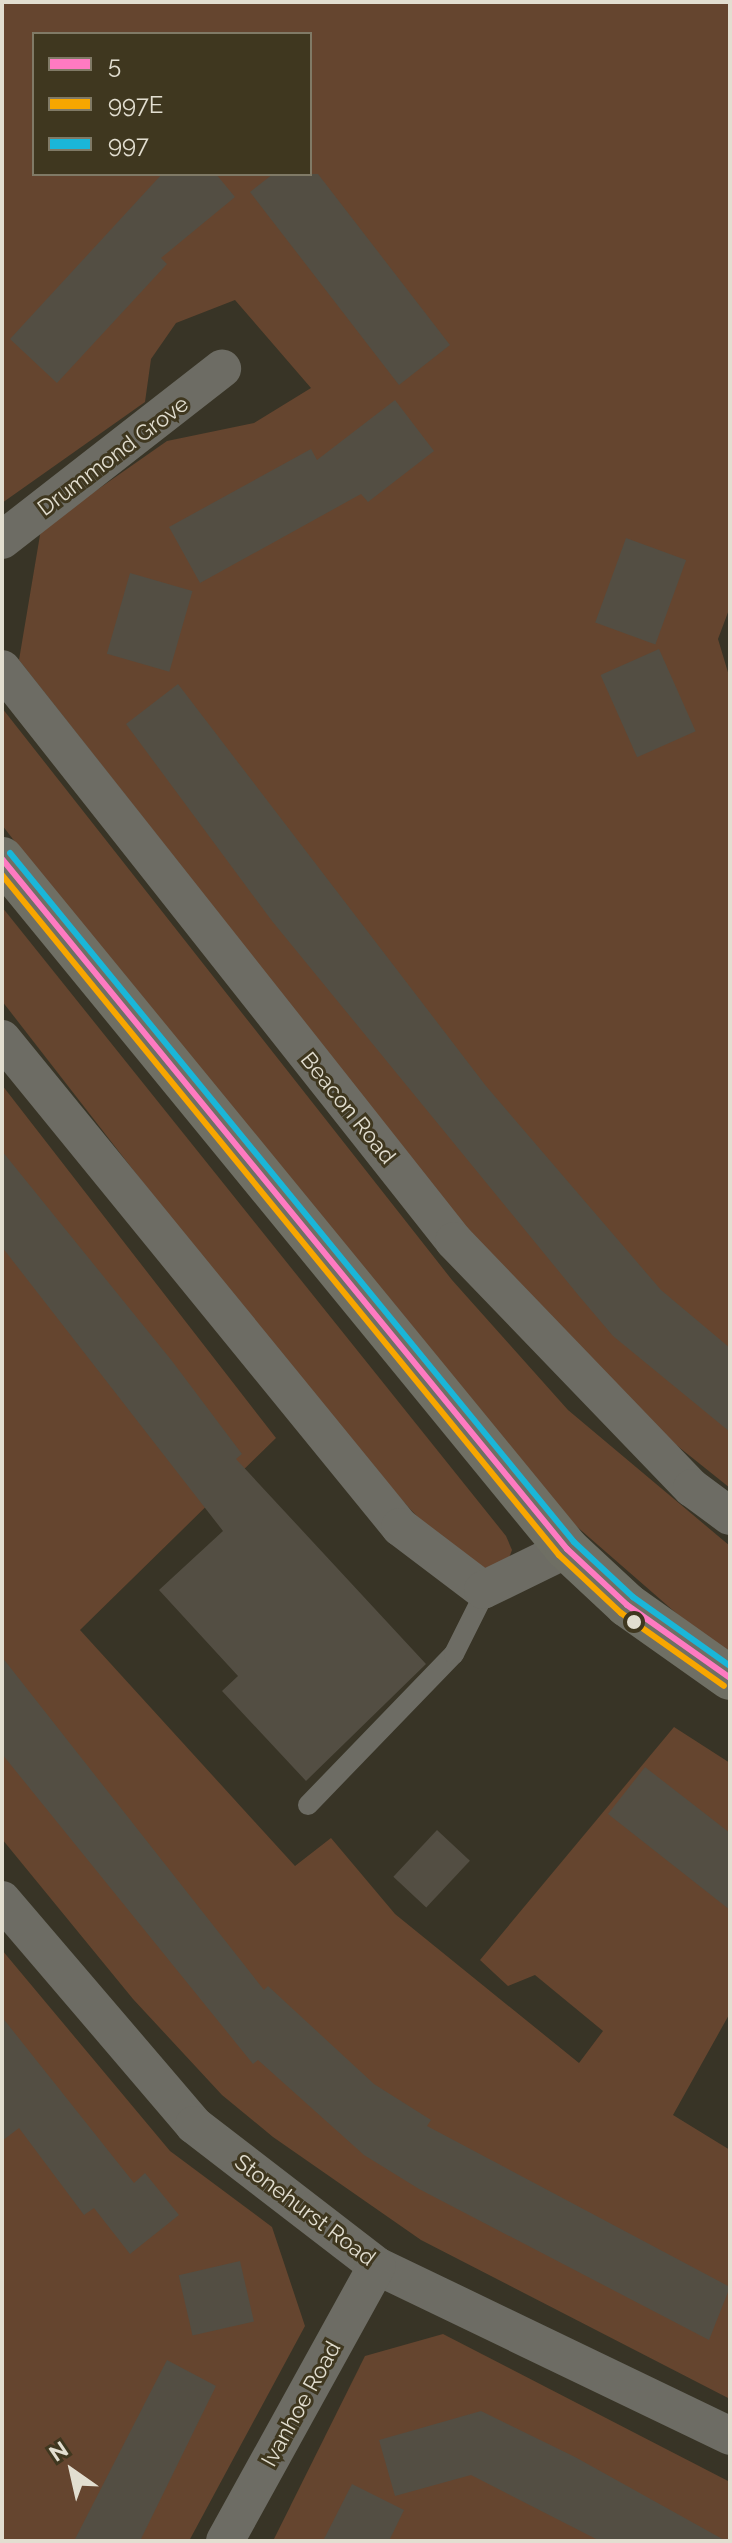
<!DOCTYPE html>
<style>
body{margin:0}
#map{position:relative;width:732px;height:2543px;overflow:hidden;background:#383426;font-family:Raleway,sans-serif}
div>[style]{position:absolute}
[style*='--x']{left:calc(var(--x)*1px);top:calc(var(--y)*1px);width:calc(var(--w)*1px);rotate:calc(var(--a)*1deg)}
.green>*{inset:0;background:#65452f}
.building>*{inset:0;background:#534e43;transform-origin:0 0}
.service>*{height:20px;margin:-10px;padding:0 10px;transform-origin:10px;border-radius:10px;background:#6d6c64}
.minor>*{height:38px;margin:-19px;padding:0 19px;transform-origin:19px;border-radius:19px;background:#6d6c64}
.secondary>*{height:44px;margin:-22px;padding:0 22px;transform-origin:22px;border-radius:22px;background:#6f6f64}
.bus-1>*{height:6px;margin:-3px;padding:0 3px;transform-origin:3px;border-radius:3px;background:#fe7ac1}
.bus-2>*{height:6px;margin:-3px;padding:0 3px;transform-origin:3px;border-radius:3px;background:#f7a600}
.bus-3>*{height:6px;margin:-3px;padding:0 3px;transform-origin:3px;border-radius:3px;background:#1ab6d8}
.dots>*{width:22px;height:22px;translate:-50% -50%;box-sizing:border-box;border:4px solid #3f371f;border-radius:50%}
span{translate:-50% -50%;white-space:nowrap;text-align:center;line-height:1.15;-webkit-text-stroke:6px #3f371f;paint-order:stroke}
.street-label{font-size:22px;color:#e2ded0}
.frame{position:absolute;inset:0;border:4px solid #e2ded0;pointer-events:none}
.legend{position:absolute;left:32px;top:32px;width:280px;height:144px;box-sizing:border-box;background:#3f371f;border:2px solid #807a66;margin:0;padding:10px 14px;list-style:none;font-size:24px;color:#e2ded0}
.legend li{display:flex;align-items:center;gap:16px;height:40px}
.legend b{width:40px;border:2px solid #807a66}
.north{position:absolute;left:32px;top:2431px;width:80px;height:80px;-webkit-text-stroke:6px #3f371f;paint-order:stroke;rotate:326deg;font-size:22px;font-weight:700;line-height:32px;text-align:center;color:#e2ded0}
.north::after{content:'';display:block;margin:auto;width:28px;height:36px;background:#e2ded0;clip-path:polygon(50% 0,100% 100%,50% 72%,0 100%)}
</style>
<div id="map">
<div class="green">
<div style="clip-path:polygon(evenodd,2px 2px,730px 2px,730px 607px,718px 639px,730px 679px,730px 1488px,660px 1432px,466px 1228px,19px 660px,41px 529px,167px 441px,254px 423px,311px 388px,235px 300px,176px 323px,151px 359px,145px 402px,2px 503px,2px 2px,34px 34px,310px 34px,310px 174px,34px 174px,34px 34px)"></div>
<div style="clip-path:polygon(2px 708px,452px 1280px,568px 1410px,730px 1546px,730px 1660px,552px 1505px,29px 860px,2px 825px)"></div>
<div style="clip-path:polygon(2px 907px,506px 1536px,512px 1550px,506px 1566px,493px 1574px,453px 1554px,410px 1509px,290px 1372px,2px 1001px)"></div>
<div style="clip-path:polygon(2px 1085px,276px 1438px,80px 1630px,295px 1866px,331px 1838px,395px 1914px,579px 2063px,603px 2031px,535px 1975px,508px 1986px,480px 1960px,674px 1727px,730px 1763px,730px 2013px,673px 2115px,730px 2150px,730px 2399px,421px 2240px,273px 2137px,222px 2095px,133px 1999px,2px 1839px)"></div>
<div style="clip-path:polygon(2px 1950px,170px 2151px,272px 2227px,305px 2326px,189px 2541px,2px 2541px)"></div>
<div style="clip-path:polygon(443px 2334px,730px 2482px,730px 2541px,273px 2541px,365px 2356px)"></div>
</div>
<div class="building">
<div style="clip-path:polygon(162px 174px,216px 174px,235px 197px,161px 258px,167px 264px,57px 383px,10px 339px)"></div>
<div style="clip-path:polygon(273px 174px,318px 174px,450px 345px,399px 385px,250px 192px)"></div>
<div style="clip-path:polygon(395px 400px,434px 451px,368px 502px,361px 494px,200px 583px,169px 527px,311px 449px,317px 460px)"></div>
<div style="left:626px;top:538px;width:64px;height:90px;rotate:20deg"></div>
<div style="left:130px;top:573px;width:65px;height:84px;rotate:16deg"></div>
<div style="left:659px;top:649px;width:90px;height:64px;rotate:66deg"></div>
<div style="clip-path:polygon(178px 684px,486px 1086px,661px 1290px,730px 1348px,730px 1432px,613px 1336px,579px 1296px,272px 921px,126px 724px)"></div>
<div style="clip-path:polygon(2px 1151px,172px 1361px,242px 1454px,236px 1459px,426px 1664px,306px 1781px,222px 1691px,238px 1676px,159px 1590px,223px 1531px,2px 1247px)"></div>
<div style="clip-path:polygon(2px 1657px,264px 1990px,268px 1986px,374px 2084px,431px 2120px,427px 2126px,730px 2287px,709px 2340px,419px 2189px,364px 2155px,258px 2060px,253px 2064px,2px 1754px)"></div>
<div style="clip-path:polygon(645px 1767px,730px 1833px,730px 1910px,608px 1814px)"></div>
<div style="left:437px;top:1830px;width:45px;height:64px;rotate:43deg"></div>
<div style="clip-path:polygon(2px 2017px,134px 2183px,145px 2173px,179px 2215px,130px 2254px,94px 2208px,84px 2215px,19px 2128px,2px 2141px)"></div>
<div style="left:240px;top:2261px;width:62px;height:63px;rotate:77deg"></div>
<div style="clip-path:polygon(167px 2360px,216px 2386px,140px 2541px,74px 2541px)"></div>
<div style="clip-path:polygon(481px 2411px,575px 2457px,726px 2541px,600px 2541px,471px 2475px,395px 2496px,379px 2440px)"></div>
<div style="clip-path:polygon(352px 2484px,404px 2510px,389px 2541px,323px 2541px)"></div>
</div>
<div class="service">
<div style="--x:308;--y:1805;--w:210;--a:-46"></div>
<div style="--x:454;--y:1654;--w:74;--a:-63.4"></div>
</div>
<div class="minor">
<div style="--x:2;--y:540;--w:279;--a:-37.9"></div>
<div style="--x:2;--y:669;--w:729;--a:51.68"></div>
<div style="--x:454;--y:1241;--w:343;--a:46.1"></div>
<div style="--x:692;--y:1488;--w:47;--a:36.4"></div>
<div style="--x:2;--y:1039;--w:630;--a:50.8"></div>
<div style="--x:400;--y:1527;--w:104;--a:37.2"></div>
<div style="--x:483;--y:1590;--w:93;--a:-26"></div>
<div style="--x:2;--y:1900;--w:296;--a:49.5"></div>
<div style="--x:194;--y:2125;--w:231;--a:37.6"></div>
<div style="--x:377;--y:2266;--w:392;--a:25.7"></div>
<div style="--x:225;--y:2541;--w:314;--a:-61.1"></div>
</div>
<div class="secondary">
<div style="--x:2;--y:859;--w:892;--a:50.69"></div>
<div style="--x:567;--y:1549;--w:82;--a:43"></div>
<div style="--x:627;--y:1605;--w:126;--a:35.3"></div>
</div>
<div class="bus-1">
<div style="--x:2;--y:859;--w:892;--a:50.69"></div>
<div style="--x:567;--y:1549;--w:82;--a:43"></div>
<div style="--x:627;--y:1605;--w:126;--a:35.3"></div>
</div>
<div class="bus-2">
<div style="--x:2;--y:875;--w:879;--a:50.68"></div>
<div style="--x:559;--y:1555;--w:85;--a:43.1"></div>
<div style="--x:621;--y:1613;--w:126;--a:35.3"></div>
</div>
<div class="bus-3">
<div style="--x:10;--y:853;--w:890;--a:50.7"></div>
<div style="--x:574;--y:1542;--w:81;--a:43"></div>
<div style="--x:633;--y:1597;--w:119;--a:35.4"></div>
</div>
<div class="dots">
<div style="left:634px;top:1622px;background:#e2ded0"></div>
</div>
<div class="street-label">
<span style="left:113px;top:456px;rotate:-37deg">Drummond Grove</span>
<span style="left:348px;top:1108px;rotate:51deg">Beacon Road</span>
<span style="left:305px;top:2210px;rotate:37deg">Stonehurst Road</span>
<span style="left:301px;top:2404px;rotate:-61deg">Ivanhoe Road</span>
</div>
<div class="frame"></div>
<ul class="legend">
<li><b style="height:10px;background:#fe7ac1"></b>5</li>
<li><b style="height:10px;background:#f7a600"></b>997E</li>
<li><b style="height:10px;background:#1ab6d8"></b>997</li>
</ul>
<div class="north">N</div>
</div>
